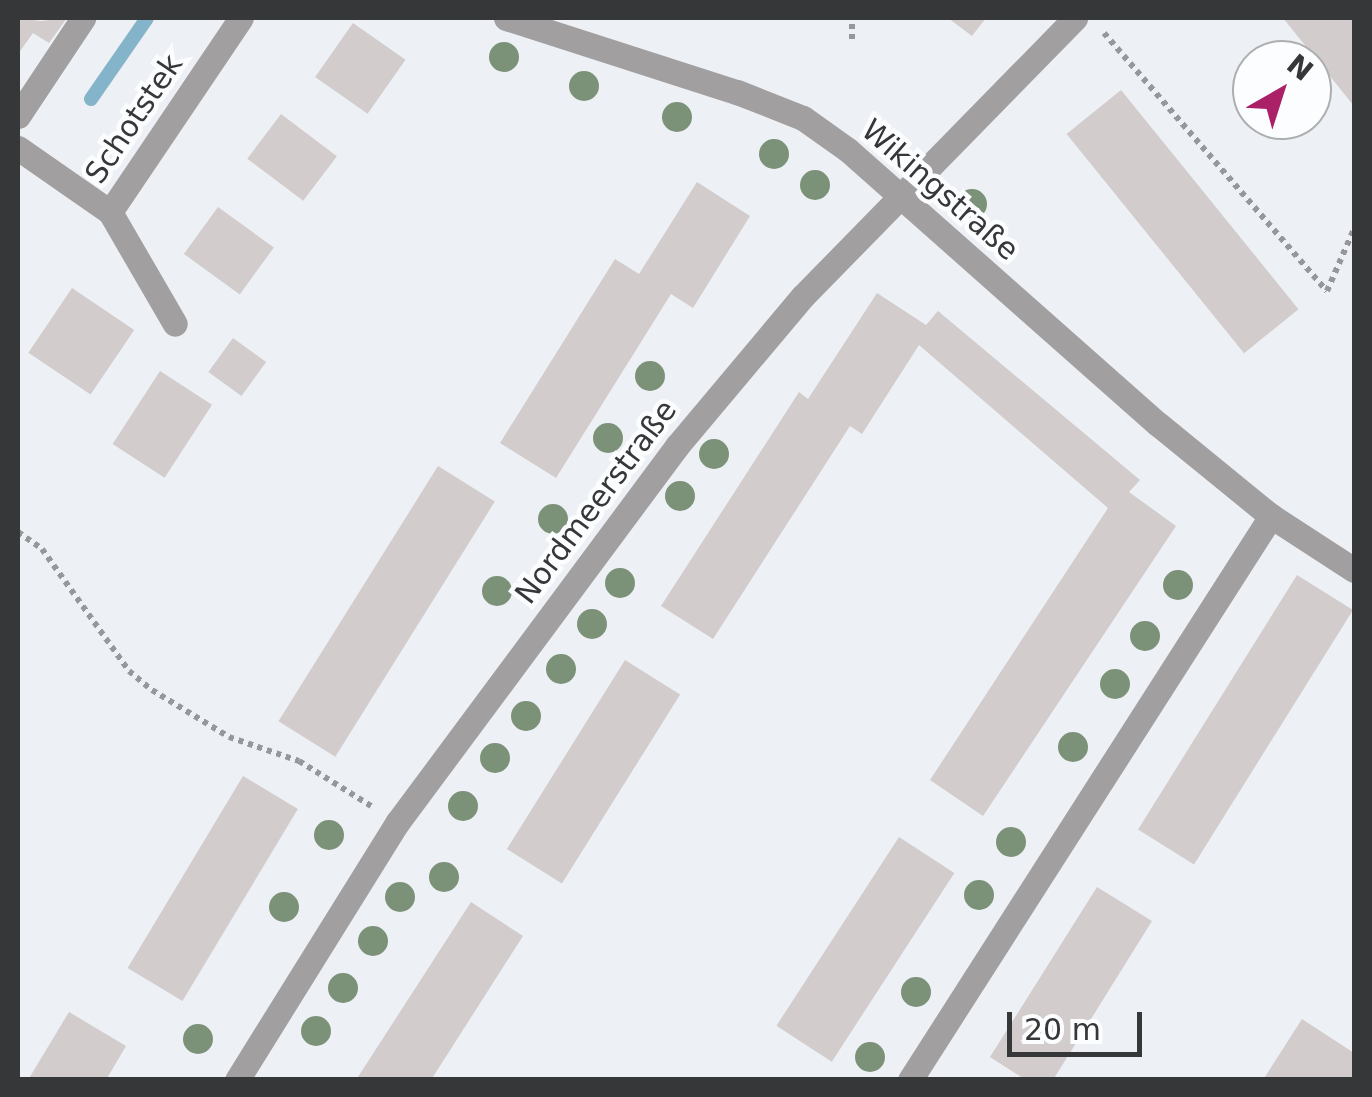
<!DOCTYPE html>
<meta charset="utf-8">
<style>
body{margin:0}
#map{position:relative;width:1372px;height:1097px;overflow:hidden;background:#edf0f4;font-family:"DejaVu Sans",sans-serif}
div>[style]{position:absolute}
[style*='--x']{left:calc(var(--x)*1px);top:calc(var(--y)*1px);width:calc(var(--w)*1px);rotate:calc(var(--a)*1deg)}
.stream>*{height:14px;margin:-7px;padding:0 7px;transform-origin:7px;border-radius:7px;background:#84b4c9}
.building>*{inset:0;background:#d2cccc;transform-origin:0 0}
.path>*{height:6px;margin-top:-3px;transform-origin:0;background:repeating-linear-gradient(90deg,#95979a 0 5px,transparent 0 10px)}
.service>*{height:25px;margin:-12.5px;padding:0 12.5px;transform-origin:12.5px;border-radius:12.5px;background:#a29fa0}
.minor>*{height:25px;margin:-12.5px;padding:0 12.5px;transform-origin:12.5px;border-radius:12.5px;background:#a29fa0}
.trees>*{width:30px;height:30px;margin:-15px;border-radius:50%;background:#7b9178}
span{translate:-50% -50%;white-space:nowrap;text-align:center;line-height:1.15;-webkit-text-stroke:9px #fcfdfe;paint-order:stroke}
.street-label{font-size:30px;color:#363738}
.frame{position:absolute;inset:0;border:20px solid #363738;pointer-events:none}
.north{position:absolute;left:1232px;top:40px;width:100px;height:100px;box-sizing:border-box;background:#fcfdfe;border:2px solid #adaeaf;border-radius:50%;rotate:39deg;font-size:28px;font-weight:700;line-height:40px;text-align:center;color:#363738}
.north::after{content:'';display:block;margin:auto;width:35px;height:45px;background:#aa2167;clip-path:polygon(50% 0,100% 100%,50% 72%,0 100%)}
.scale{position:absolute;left:1007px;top:1012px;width:135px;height:45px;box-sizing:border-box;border:5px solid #363738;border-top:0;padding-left:12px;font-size:30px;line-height:35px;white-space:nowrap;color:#363738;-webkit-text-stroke:8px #fcfdfe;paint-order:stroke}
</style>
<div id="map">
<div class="stream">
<div style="--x:91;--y:99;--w:98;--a:-55.3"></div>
</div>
<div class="building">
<div style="clip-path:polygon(18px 18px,41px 21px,67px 18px,49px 43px,33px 33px,18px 54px)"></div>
<div style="clip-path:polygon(948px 18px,986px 18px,972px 36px)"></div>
<div style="clip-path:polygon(1283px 18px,1354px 18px,1354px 106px)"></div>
<div style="left:353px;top:23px;width:64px;height:66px;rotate:35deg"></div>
<div style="left:1121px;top:90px;width:282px;height:70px;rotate:51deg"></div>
<div style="left:281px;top:114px;width:70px;height:56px;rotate:37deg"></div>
<div style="clip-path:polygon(697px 182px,750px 216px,693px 308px,671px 294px,556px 478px,500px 443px,615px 259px,639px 274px)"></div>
<div style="left:218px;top:207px;width:69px;height:58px;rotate:36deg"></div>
<div style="left:72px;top:288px;width:75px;height:78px;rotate:34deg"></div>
<div style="clip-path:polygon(877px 293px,926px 325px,938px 311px,1140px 480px,1129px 492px,1176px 526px,983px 816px,930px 780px,1108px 508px,919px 345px,862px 434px,850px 426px,713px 639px,661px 606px,799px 392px,808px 399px)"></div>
<div style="left:233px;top:338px;width:41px;height:42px;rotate:36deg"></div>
<div style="left:160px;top:371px;width:62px;height:87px;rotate:33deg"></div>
<div style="left:438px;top:466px;width:67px;height:301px;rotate:32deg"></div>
<div style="left:1297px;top:575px;width:66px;height:300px;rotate:32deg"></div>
<div style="left:625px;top:660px;width:65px;height:223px;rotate:32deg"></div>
<div style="left:243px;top:776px;width:64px;height:224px;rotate:31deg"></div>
<div style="left:899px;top:837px;width:66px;height:225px;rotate:33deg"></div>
<div style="clip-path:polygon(1097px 887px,1152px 921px,1053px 1080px,1026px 1080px,990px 1057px)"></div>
<div style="clip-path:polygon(471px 902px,523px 936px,431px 1080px,356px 1080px)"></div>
<div style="clip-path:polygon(69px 1012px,126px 1046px,106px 1080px,28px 1080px)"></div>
<div style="clip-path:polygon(1302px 1019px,1354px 1053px,1354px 1080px,1263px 1080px)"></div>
</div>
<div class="path">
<div style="--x:1104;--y:33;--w:341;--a:49.2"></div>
<div style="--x:1327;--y:291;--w:68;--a:-66.5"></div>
<div style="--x:852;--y:39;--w:21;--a:-90"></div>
<div style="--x:18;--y:532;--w:29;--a:35"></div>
<div style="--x:42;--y:549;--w:150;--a:54.5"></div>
<div style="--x:129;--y:671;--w:30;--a:40"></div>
<div style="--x:152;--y:690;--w:90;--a:31.4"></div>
<div style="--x:229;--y:737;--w:74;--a:18.9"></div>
<div style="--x:299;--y:761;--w:85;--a:32"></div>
</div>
<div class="service">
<div style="--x:18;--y:116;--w:118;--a:-56.4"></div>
<div style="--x:110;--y:212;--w:129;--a:59.9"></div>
</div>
<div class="minor">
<div style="--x:506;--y:18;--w:243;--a:17.8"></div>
<div style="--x:737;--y:92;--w:71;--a:21.5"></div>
<div style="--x:803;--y:118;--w:55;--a:35.4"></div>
<div style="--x:848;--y:150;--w:414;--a:41.5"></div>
<div style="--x:1158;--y:424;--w:146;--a:39.2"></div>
<div style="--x:1271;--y:516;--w:99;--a:33"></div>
<div style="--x:18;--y:148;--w:112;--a:34.8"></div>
<div style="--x:110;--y:212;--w:234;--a:-56"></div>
<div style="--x:237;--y:1080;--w:303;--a:-58.1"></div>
<div style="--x:397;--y:823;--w:470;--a:-53.4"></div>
<div style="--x:677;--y:446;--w:196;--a:-50"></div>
<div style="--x:803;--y:296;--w:389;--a:-45.6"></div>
<div style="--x:910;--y:1080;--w:670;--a:-57.38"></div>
</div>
<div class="trees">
<div style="left:504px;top:57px"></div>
<div style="left:584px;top:86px"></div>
<div style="left:677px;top:117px"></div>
<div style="left:774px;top:154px"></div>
<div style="left:815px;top:185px"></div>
<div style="left:972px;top:204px"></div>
<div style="left:650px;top:376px"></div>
<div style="left:608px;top:438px"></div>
<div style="left:714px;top:454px"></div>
<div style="left:680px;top:496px"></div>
<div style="left:553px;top:519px"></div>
<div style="left:620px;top:583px"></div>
<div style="left:1178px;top:585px"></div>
<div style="left:497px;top:591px"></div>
<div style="left:592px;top:624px"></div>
<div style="left:1145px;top:636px"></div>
<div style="left:561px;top:669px"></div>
<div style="left:1115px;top:684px"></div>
<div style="left:526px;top:716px"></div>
<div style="left:1073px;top:747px"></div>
<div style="left:495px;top:758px"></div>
<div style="left:463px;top:806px"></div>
<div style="left:329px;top:835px"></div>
<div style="left:1011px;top:842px"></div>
<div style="left:444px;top:877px"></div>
<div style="left:979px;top:895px"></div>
<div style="left:400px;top:897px"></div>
<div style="left:284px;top:907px"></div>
<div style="left:373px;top:941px"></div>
<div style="left:343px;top:988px"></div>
<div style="left:916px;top:992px"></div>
<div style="left:316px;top:1031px"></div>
<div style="left:198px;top:1039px"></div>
<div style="left:870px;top:1057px"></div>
</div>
<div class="street-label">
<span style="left:134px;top:119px;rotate:-56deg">Schotstek</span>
<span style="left:940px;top:190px;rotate:41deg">Wikingstraße</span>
<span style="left:596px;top:502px;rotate:-53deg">Nordmeerstraße</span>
</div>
<div class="frame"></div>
<div class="north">N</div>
<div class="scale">20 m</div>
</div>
